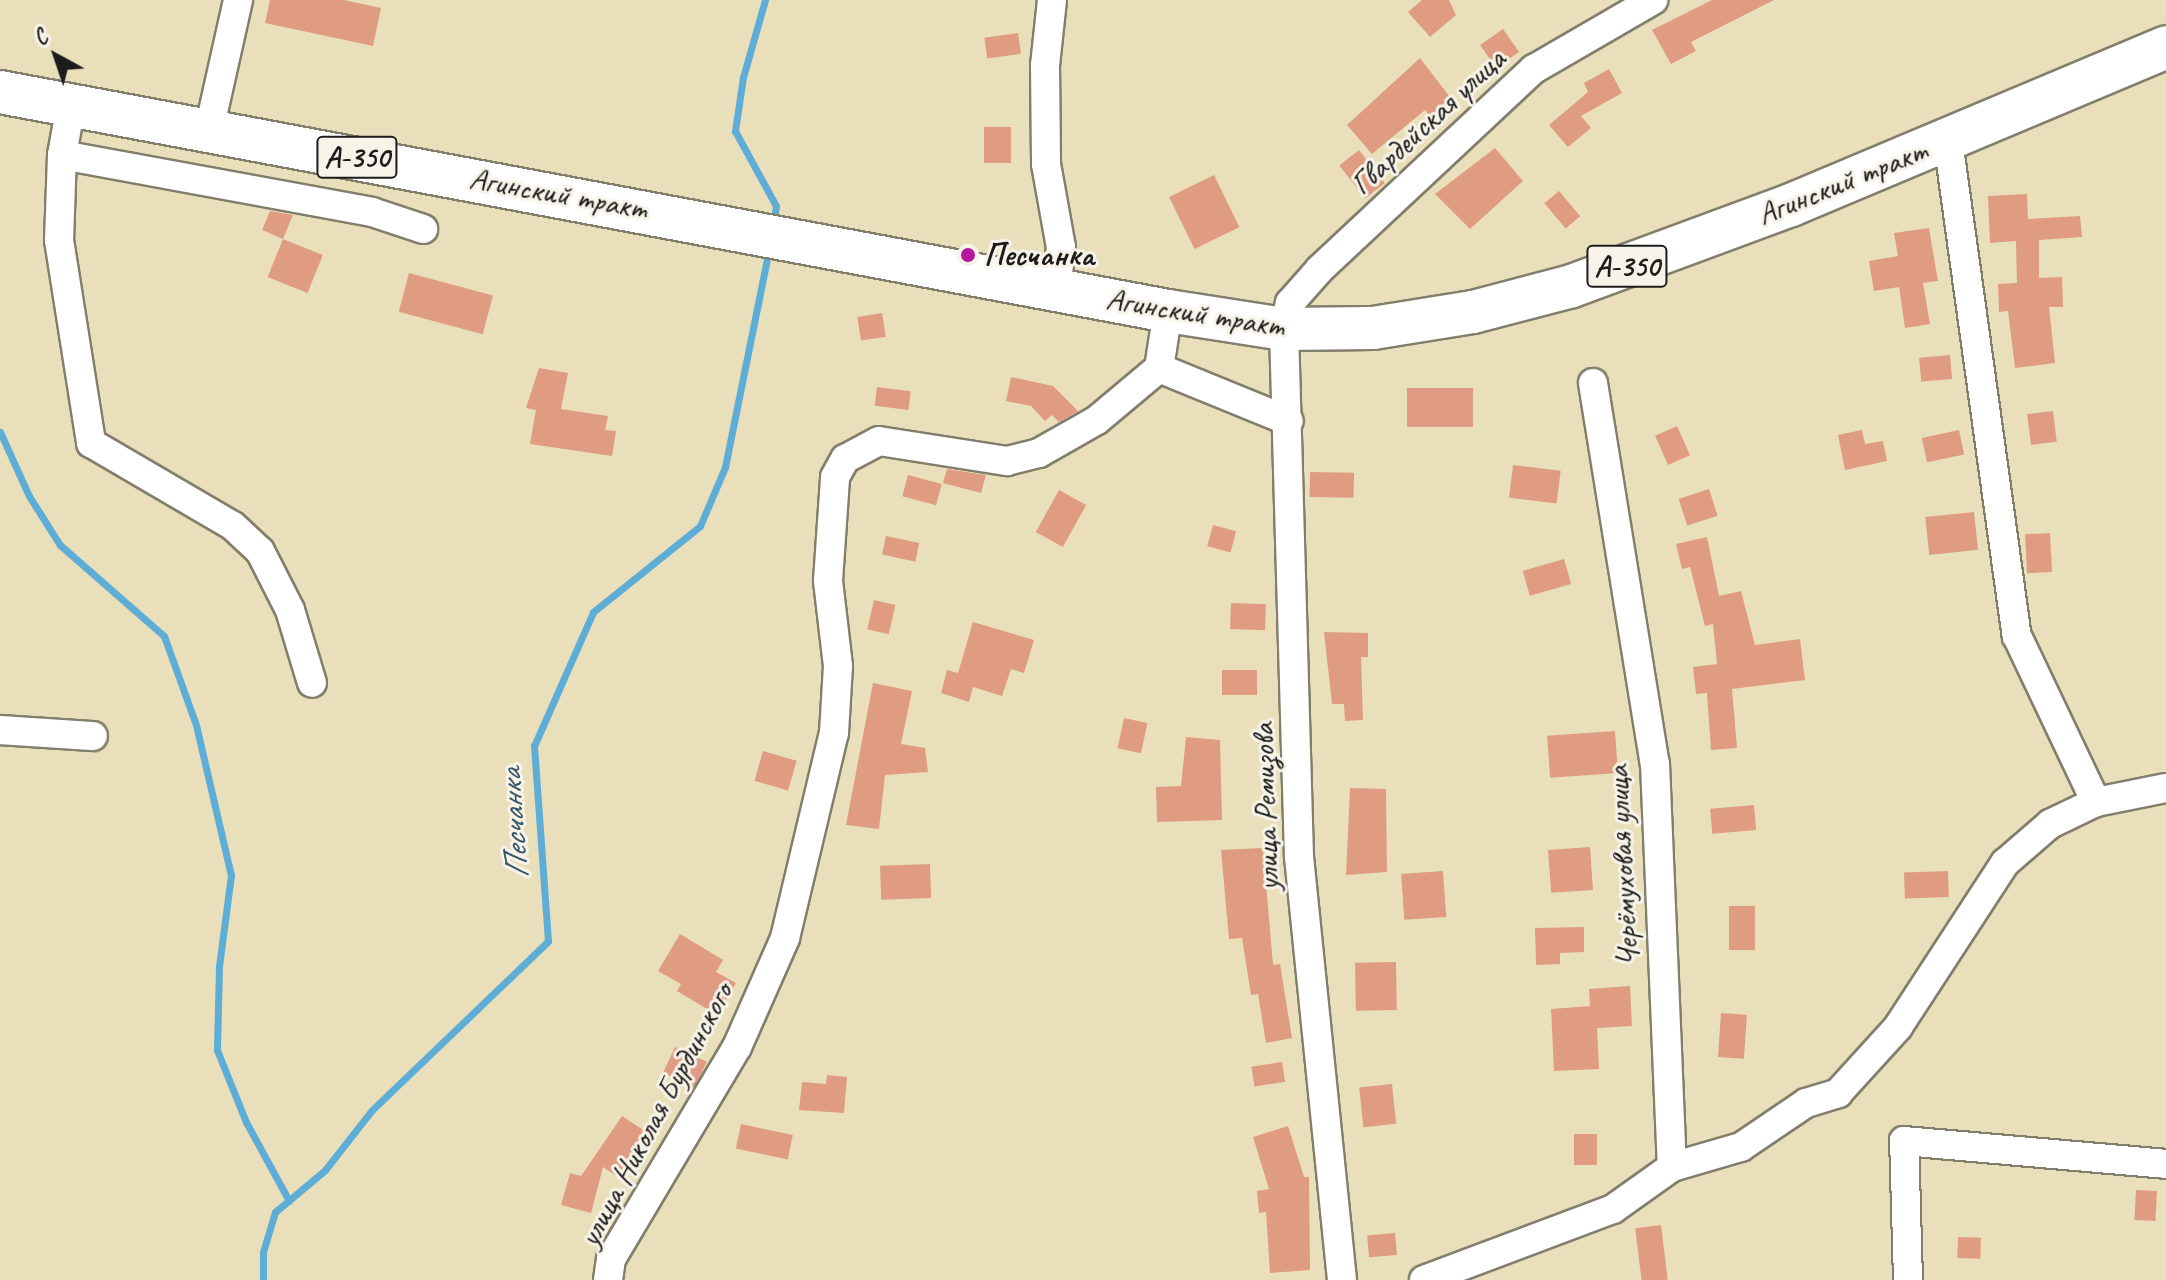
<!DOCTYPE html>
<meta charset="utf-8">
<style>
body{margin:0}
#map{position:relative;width:2166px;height:1280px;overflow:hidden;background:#e9e0bb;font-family:Caveat,sans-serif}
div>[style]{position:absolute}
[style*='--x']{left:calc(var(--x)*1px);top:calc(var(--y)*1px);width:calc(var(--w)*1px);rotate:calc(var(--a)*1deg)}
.stream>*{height:7px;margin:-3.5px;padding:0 3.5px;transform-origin:3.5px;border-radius:3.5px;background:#5dadd7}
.building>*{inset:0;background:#df9c82;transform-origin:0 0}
.roads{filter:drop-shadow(2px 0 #827e6c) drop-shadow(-2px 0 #827e6c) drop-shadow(0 2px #827e6c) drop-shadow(0 -2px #827e6c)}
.minor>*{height:28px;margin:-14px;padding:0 14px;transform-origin:14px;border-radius:14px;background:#fff}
.highway>*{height:42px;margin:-21px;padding:0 21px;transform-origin:21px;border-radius:21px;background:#fff}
.dots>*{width:22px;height:22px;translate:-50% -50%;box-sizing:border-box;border:4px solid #f7f3e8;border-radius:50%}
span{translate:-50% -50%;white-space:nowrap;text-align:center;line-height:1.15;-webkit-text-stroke:6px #f7f3e8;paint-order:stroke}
.shield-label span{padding:2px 6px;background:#f7f3e8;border:2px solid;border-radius:6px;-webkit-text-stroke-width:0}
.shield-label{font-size:30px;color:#1c1c1c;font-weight:700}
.street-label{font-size:32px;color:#1c1c1c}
.poi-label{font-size:32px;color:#1c1c1c;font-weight:700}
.left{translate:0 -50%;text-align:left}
.water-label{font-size:34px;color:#365667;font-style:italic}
.north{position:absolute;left:16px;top:16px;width:80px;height:80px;-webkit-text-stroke:6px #f7f3e8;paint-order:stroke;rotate:320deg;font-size:22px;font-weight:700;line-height:32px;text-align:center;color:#1c1c1c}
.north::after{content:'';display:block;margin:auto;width:28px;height:36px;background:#1c1c1c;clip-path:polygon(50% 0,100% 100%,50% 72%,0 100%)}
</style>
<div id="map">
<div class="stream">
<div style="--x:765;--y:0;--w:80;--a:105.9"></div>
<div style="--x:743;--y:77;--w:55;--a:98.4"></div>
<div style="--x:735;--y:131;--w:85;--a:61.3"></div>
<div style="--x:776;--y:206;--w:18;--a:99"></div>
<div style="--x:0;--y:432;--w:70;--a:65.6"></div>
<div style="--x:29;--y:496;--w:58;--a:57.7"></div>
<div style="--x:60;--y:545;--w:138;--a:41.2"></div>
<div style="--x:164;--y:636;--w:95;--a:70.2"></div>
<div style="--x:196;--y:725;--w:154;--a:76.9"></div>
<div style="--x:231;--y:875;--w:92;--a:97.5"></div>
<div style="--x:219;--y:966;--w:84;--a:91.4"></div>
<div style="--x:217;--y:1050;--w:78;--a:68.1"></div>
<div style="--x:246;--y:1122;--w:90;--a:61.4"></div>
<div style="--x:263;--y:1280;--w:28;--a:-90"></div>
<div style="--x:263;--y:1252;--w:42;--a:-73.3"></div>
<div style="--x:275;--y:1212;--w:65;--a:-40"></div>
<div style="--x:325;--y:1170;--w:76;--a:-51.9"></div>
<div style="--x:372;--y:1110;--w:244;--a:-43.8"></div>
<div style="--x:548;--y:941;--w:196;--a:-94.1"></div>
<div style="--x:534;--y:746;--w:146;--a:-66.2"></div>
<div style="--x:593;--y:612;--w:137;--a:-38.8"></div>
<div style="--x:700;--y:526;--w:64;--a:-67"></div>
<div style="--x:725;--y:467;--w:223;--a:-78.6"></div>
</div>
<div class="building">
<div style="clip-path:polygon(270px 0,344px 0,381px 8px,373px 46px,265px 23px)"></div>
<div style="clip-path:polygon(1422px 0,1449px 0,1456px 15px,1430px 37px,1408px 12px)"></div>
<div style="clip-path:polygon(1712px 0,1774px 0,1691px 42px,1696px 51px,1671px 64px,1652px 30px)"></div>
<div style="left:1503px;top:29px;width:28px;height:28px;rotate:55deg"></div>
<div style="left:1018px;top:33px;width:21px;height:34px;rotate:82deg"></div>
<div style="clip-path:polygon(1420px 58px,1453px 101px,1431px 118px,1425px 110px,1372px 154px,1347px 125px)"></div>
<div style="clip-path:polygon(1609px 69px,1622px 93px,1581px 116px,1591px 128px,1568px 147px,1549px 125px,1588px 92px,1584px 83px)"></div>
<div style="left:984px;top:127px;width:27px;height:36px"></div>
<div style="clip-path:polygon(1495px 148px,1523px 181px,1470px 229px,1435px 194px)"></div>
<div style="left:1359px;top:150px;width:42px;height:25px;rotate:52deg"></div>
<div style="left:1214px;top:175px;width:58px;height:50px;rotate:64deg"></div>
<div style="left:1559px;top:191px;width:33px;height:19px;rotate:50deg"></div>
<div style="clip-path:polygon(2027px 194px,2028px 219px,2080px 216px,2082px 237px,2039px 240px,2039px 278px,2062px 277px,2063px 307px,2049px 307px,2055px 363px,2015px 368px,2008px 311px,1999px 312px,1998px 284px,2017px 283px,2016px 241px,1990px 243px,1988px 196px)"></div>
<div style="clip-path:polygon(270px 211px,293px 215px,283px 239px,262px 230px)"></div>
<div style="clip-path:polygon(1929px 228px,1938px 281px,1923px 283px,1930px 324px,1905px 328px,1899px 287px,1874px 291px,1869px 261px,1898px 256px,1894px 233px)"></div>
<div style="left:283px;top:239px;width:43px;height:41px;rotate:22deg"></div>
<div style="left:409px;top:273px;width:87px;height:40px;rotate:15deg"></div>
<div style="left:882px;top:313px;width:24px;height:25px;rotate:81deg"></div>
<div style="left:1950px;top:355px;width:24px;height:31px;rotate:85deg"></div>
<div style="clip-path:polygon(539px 368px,568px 373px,561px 409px,608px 416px,605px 430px,616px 431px,612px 456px,530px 444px,536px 410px,526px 408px)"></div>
<div style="clip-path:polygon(1011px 377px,1053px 386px,1078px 411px,1059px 422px,1052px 415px,1045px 421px,1031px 406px,1006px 401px)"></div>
<div style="left:877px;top:387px;width:34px;height:19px;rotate:7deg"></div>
<div style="left:1407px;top:388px;width:66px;height:39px"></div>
<div style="left:2053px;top:411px;width:31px;height:26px;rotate:83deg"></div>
<div style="left:1677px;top:426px;width:32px;height:24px;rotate:66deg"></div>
<div style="clip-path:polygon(1862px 430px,1865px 444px,1883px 441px,1887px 461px,1845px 470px,1838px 435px)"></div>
<div style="left:1959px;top:430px;width:25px;height:38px;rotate:78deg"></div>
<div style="left:1513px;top:465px;width:48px;height:33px;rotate:7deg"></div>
<div style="clip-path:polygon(947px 469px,986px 475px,981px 493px,943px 483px)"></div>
<div style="left:1310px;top:472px;width:44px;height:25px;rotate:1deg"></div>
<div style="left:908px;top:475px;width:35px;height:22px;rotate:15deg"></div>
<div style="left:1709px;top:489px;width:28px;height:32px;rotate:72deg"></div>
<div style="left:1059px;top:490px;width:31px;height:48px;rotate:29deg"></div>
<div style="left:1974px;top:512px;width:38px;height:49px;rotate:84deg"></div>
<div style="left:1213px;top:525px;width:24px;height:22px;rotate:15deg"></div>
<div style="left:2050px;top:533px;width:39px;height:25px;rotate:87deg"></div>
<div style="left:886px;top:536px;width:34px;height:19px;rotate:12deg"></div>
<div style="clip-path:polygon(1707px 537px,1719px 596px,1741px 591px,1755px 645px,1800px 639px,1805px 680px,1732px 689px,1737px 748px,1711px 750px,1707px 693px,1696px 694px,1693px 667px,1717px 664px,1713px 624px,1705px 626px,1690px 567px,1682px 569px,1676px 544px)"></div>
<div style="left:1564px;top:559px;width:26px;height:43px;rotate:74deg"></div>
<div style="left:874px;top:600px;width:22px;height:30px;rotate:13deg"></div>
<div style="left:1231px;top:603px;width:35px;height:26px;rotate:2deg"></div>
<div style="clip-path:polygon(973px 622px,1034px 640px,1024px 673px,1011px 669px,1002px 696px,973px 687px,969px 702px,941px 693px,947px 670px,958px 673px)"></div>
<div style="clip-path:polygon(1324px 632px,1368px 633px,1368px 657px,1361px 657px,1363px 720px,1345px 721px,1344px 704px,1332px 704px)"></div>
<div style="left:1222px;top:670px;width:35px;height:25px"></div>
<div style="clip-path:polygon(873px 683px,912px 691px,901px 744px,925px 748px,928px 772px,885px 775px,879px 829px,846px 825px)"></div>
<div style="left:1124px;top:718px;width:24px;height:31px;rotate:12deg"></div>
<div style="left:1615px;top:731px;width:42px;height:68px;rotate:86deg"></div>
<div style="clip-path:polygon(1186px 737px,1220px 740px,1222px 820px,1157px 822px,1156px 787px,1181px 786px)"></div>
<div style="left:763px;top:751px;width:35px;height:31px;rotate:16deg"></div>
<div style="clip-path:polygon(1350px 788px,1386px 789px,1387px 872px,1346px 875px)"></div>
<div style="left:1754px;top:805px;width:25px;height:44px;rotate:85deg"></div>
<div style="left:1590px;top:847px;width:43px;height:42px;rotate:86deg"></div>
<div style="clip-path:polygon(1263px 848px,1273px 965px,1280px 964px,1292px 1038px,1266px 1043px,1258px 994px,1251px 995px,1242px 938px,1229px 939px,1221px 850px)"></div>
<div style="left:930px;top:864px;width:34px;height:50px;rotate:88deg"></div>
<div style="left:1443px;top:871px;width:46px;height:42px;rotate:86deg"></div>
<div style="left:1948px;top:871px;width:26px;height:44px;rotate:88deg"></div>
<div style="left:1729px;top:906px;width:26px;height:44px"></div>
<div style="clip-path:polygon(1584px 927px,1584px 952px,1560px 953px,1560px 964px,1536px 965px,1535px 928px)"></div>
<div style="clip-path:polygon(680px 934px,723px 960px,716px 972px,736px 983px,717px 1015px,677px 991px,681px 984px,658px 971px)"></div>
<div style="left:1396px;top:962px;width:48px;height:41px;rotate:89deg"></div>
<div style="clip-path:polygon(1630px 986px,1632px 1026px,1597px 1028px,1599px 1069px,1554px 1071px,1551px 1009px,1590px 1006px,1589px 989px)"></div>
<div style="left:1721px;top:1013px;width:26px;height:44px;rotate:4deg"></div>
<div style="left:675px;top:1047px;width:35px;height:29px;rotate:25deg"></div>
<div style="left:1282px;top:1062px;width:20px;height:31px;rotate:81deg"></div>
<div style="clip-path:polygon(827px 1075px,847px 1077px,844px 1113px,799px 1110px,802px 1082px,826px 1084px)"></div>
<div style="left:1392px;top:1084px;width:40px;height:33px;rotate:84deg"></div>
<div style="clip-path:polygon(622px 1116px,648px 1133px,618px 1177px,603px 1167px,591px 1213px,561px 1205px,570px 1173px,581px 1176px)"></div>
<div style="left:741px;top:1124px;width:53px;height:25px;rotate:12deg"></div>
<div style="clip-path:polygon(1288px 1126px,1304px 1177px,1309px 1177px,1310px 1270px,1270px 1273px,1266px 1212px,1259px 1213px,1257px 1191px,1269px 1189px,1253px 1137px)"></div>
<div style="left:1574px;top:1134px;width:23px;height:31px"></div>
<div style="left:2136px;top:1190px;width:21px;height:30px;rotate:3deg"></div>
<div style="left:1661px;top:1225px;width:55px;height:26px;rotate:83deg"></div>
<div style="left:1395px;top:1233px;width:22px;height:28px;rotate:85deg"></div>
<div style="left:1958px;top:1237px;width:23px;height:21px;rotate:2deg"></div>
</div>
<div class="roads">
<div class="minor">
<div style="--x:1052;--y:0;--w:65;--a:96.1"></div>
<div style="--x:1045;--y:65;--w:99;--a:89.4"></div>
<div style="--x:1046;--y:164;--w:84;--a:79.8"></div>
<div style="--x:1061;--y:247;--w:44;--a:96.5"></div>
<div style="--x:71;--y:105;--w:51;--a:100.2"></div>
<div style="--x:62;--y:155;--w:85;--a:92"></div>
<div style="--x:59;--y:240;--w:206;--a:81"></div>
<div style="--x:91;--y:443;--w:164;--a:30.3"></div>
<div style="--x:233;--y:526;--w:37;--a:43"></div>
<div style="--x:260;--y:551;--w:66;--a:63"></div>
<div style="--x:290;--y:610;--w:76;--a:73.2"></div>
<div style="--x:209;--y:130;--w:133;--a:-77.4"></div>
<div style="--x:1948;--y:141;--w:500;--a:82.1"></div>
<div style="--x:2017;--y:636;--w:184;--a:64.6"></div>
<div style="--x:62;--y:155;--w:315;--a:10.4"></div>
<div style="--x:372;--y:212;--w:54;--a:18.4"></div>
<div style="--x:1159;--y:368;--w:140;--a:22.2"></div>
<div style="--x:1593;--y:383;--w:386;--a:80.8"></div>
<div style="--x:1655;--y:764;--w:403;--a:87.6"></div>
<div style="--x:1672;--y:1167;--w:72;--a:-16.2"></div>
<div style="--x:1741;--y:1147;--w:78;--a:-34.1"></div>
<div style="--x:1806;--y:1103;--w:34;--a:-17"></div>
<div style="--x:1838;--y:1093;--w:89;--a:-47.7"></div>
<div style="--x:1898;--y:1027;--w:196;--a:-56.9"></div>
<div style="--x:2005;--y:863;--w:60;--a:-40.9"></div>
<div style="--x:2050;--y:824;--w:51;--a:-25.6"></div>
<div style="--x:2096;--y:802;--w:71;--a:-11.3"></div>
<div style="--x:0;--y:730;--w:93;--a:3.7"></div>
<div style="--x:608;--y:1280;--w:21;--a:-82"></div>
<div style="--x:611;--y:1259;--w:247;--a:-59.3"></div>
<div style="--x:737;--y:1047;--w:119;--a:-66.2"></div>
<div style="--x:785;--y:938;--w:211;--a:-76.6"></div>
<div style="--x:834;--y:733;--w:67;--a:-86.6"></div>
<div style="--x:838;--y:666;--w:86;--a:-96.7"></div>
<div style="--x:828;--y:581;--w:104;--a:-86.1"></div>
<div style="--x:835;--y:477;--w:21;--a:-61"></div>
<div style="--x:845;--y:459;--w:38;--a:-28"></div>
<div style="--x:879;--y:441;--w:130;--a:8.9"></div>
<div style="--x:1007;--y:461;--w:33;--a:-14"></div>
<div style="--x:1039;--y:453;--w:67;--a:-29.6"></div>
<div style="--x:1097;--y:420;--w:81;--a:-40"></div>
<div style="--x:1159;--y:368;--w:58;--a:-81"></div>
<div style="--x:1342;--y:1280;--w:425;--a:-95.8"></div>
<div style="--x:1299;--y:857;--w:528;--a:-91.63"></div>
<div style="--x:1284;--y:329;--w:27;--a:-77"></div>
<div style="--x:1290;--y:303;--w:45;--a:-48.6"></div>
<div style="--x:1320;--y:269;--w:293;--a:-43.1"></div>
<div style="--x:1534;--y:69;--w:138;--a:-30.1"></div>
<div style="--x:1424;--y:1280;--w:202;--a:-20.6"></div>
<div style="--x:1613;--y:1209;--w:72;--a:-35.4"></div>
<div style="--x:1908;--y:1280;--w:139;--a:-91.6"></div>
<div style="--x:1904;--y:1141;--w:263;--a:5"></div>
</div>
<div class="highway">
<div style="--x:0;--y:92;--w:1188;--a:10.62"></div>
<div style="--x:1168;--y:311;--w:117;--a:8.8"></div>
<div style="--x:1284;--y:329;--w:89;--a:-0.6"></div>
<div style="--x:1373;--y:328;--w:101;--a:-9.1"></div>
<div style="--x:1473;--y:312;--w:102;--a:-14.7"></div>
<div style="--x:1572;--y:286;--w:233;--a:-20.3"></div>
<div style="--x:1791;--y:205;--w:407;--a:-22.8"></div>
</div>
</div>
<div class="dots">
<div style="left:968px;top:255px;background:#b5179e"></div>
</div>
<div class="shield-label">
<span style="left:357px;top:157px">А-350</span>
<span style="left:1627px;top:266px">А-350</span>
</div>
<div class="street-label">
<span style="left:1428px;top:122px;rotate:-43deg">Гвардейская улица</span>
<span style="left:1842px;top:183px;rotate:-22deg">Агинский тракт</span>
<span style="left:558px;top:194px;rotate:10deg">Агинский тракт</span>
<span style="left:1195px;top:313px;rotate:9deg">Агинский тракт</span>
<span style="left:1266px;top:807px;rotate:-92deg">улица Ремизова</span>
<span style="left:1623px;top:866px;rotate:-93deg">Черёмуховая улица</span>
<span style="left:656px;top:1115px;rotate:-62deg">улица Николая Бурдинского</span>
</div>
<div class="poi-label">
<span class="left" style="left:984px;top:255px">Песчанка</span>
</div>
<div class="water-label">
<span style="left:513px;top:824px;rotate:-94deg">Песчанка</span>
</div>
<div class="north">С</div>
</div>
